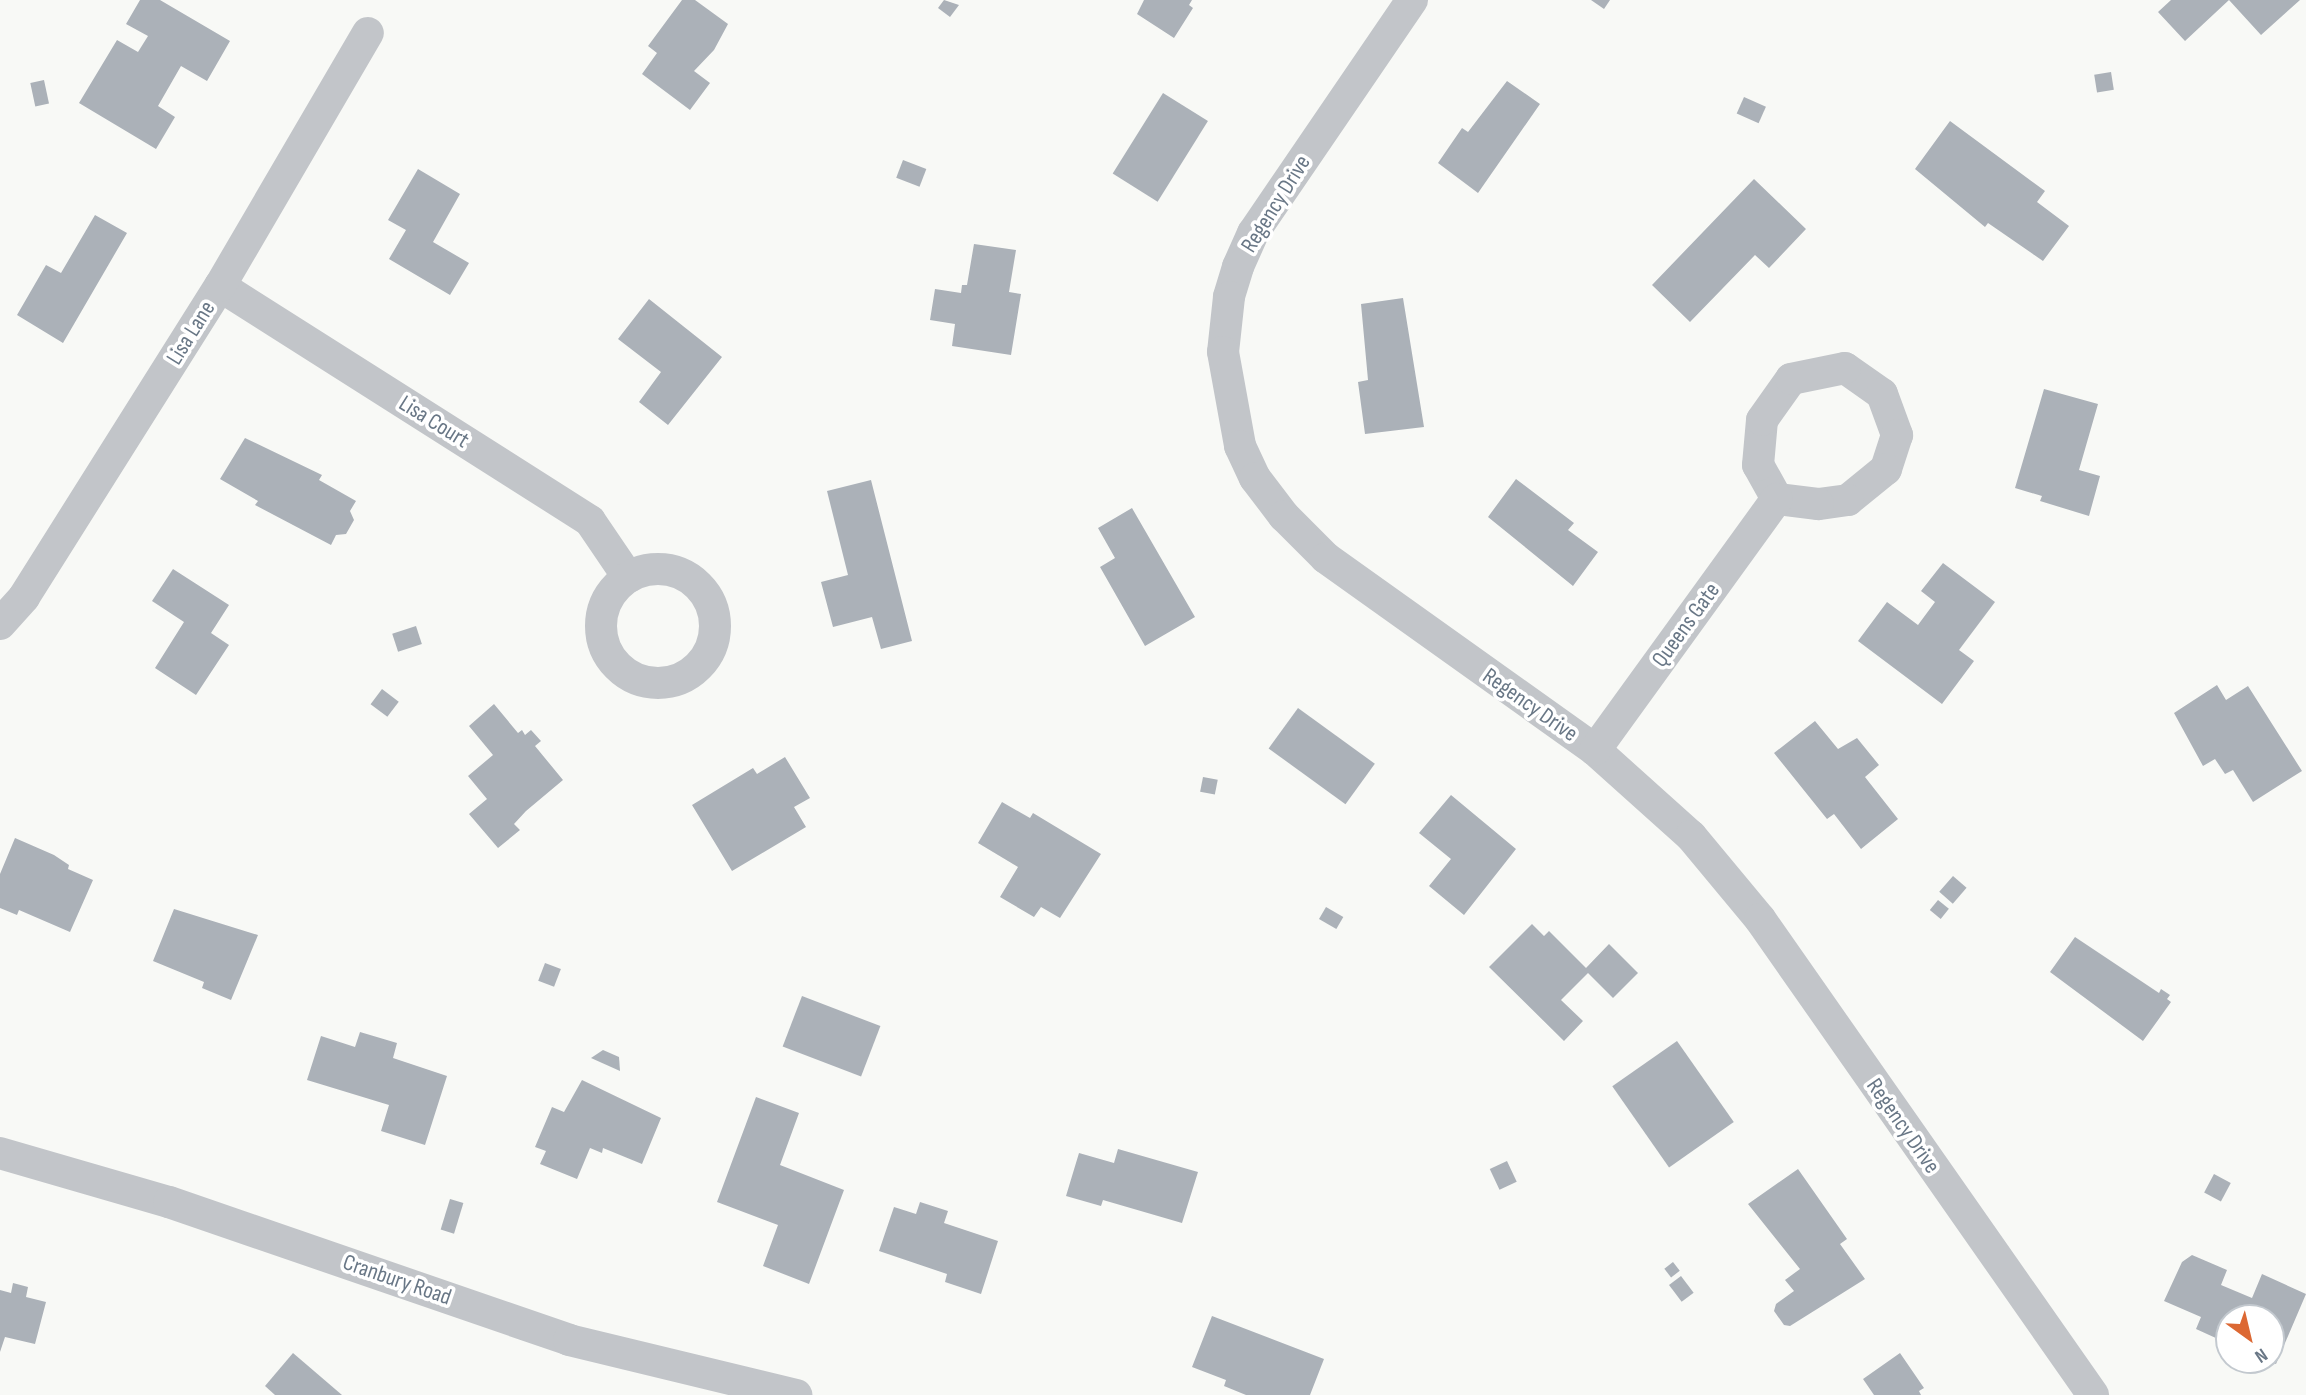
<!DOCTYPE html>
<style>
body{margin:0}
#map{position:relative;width:2306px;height:1395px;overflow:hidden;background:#f8f9f6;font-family:"Sofia Sans Condensed",sans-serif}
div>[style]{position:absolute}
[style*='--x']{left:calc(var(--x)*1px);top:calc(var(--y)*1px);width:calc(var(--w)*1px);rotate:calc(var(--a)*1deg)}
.building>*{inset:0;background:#abb1b8;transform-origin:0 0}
.minor>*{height:32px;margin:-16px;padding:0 16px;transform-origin:16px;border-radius:16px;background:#c2c5c9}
.minor>.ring{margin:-16px;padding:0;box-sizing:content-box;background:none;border:32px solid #c2c5c9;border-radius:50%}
span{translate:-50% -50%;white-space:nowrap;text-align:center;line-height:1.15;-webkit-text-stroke:7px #fff;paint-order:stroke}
.street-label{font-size:23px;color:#697786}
.north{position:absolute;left:2215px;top:1304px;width:70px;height:70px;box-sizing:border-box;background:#fff;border:2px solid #c3c9cf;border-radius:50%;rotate:146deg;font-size:19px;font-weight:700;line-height:28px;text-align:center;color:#697786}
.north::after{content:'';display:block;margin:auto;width:24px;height:32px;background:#dc6833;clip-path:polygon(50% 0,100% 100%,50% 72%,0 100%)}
</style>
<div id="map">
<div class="building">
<div style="clip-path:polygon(140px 0,160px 0,230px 41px,207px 81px,181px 66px,158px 106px,175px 117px,156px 149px,79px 103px,117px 40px,138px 52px,148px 36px,126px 24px)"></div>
<div style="clip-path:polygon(682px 0,695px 0,728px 24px,714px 50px,694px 71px,710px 83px,690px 110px,642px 74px,657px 53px,648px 46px)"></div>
<div style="clip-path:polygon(944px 0,959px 5px,950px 17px,938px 8px)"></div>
<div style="clip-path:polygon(1144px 0,1192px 0,1189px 5px,1193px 8px,1174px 38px,1137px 14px)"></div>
<div style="clip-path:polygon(1591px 0,1610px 0,1604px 9px)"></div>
<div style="clip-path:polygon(2171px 0,2300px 0,2261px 35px,2229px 0,2185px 41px,2158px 12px)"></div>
<div style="left:2111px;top:72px;width:18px;height:17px;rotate:81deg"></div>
<div style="left:44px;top:80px;width:24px;height:14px;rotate:78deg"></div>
<div style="clip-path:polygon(1507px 81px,1540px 104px,1478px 193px,1438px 163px,1462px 128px,1468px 132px)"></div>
<div style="left:1163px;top:93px;width:53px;height:95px;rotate:32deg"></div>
<div style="left:1744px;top:97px;width:24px;height:18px;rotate:24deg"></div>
<div style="clip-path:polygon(1950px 121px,2045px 191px,2037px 202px,2069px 226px,2043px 261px,1988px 223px,1985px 227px,1915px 169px)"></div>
<div style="left:903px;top:160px;width:25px;height:19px;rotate:21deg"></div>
<div style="clip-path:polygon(418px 169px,460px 194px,433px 242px,469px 263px,450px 295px,389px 259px,406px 230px,388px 220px)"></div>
<div style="clip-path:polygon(1754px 179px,1806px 229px,1769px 268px,1755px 255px,1690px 322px,1652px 285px)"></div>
<div style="clip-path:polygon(95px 215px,127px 233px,63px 343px,17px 315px,46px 265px,61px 273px)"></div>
<div style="clip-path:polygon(974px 244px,1016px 250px,1009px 292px,1021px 294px,1011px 355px,952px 346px,955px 324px,930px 320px,935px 289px,961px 293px,962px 285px,967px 285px)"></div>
<div style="clip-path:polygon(1403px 298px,1424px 427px,1365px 434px,1358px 382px,1368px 380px,1361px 304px)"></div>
<div style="clip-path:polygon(649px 299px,722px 357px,668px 425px,639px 402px,661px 372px,618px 339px)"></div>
<div style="clip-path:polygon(2044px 389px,2098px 404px,2079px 470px,2100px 476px,2089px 516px,2040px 501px,2042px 496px,2015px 488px)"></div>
<div style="clip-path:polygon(245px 438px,322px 475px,319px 480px,356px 501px,350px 511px,354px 520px,346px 534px,336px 535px,331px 545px,255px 505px,258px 501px,220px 479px)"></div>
<div style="clip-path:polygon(1516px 479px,1574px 523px,1568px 530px,1598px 552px,1573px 586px,1488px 517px)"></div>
<div style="clip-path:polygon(871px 480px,912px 641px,881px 649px,872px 617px,833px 627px,821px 582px,848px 575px,827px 491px)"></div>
<div style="clip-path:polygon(1132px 508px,1195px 617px,1145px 646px,1100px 567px,1115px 558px,1098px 528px)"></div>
<div style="clip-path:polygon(1943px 563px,1995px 602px,1959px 650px,1974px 661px,1942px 704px,1858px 641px,1887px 602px,1918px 625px,1935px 602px,1921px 591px)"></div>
<div style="clip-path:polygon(173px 569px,229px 605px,211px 633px,229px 645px,196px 695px,155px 668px,184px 622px,152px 601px)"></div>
<div style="left:416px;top:626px;width:19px;height:25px;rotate:72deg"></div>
<div style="clip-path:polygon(2217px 685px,2226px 700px,2248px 686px,2302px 771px,2253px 802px,2233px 770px,2225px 774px,2215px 759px,2203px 766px,2174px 713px)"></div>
<div style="left:382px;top:689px;width:21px;height:19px;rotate:37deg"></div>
<div style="clip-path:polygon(494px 704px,518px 733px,522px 730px,525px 735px,531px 730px,541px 741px,535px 746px,563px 780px,526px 811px,514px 824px,520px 830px,498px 848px,469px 814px,487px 799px,468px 776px,493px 755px,469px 726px)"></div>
<div style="left:1298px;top:708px;width:95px;height:50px;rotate:36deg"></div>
<div style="clip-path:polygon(1815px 721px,1838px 749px,1857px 738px,1879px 765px,1865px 777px,1898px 819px,1861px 849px,1834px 814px,1827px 819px,1774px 753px)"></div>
<div style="clip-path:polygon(785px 757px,810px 798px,794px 807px,806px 827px,732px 871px,692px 805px,753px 768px,757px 774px)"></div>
<div style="left:1203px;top:777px;width:15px;height:15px;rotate:11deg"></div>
<div style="clip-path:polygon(1451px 795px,1516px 849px,1464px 915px,1429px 886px,1451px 859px,1419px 833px)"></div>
<div style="clip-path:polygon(1002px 802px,1030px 818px,1033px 813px,1101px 854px,1060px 918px,1041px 907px,1034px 917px,1000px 897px,1018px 867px,978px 843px)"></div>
<div style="clip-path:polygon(15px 838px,54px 855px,69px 865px,68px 869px,93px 880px,70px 932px,19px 910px,17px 915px,0 908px,0 874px)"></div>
<div style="left:1953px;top:876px;width:18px;height:21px;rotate:41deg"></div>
<div style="left:1938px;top:900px;width:14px;height:13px;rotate:39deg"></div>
<div style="left:1326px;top:907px;width:20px;height:14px;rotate:30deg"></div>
<div style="clip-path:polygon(174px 909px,258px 935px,231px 1000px,202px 988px,204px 982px,153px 961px)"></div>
<div style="clip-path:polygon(1532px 924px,1544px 936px,1549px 931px,1586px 968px,1609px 944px,1638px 973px,1613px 998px,1588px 973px,1561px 1000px,1583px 1021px,1564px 1041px,1489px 967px)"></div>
<div style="clip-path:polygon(2075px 937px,2159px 993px,2161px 989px,2170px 995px,2167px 999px,2171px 1002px,2143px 1041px,2050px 972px)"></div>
<div style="left:545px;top:963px;width:17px;height:19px;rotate:21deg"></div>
<div style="left:802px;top:996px;width:84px;height:54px;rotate:21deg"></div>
<div style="clip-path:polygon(360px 1032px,397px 1043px,393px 1058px,447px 1076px,425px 1145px,381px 1131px,389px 1105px,307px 1080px,321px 1036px,355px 1047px)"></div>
<div style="left:1677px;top:1041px;width:99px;height:79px;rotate:55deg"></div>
<div style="clip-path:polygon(603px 1050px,619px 1057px,620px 1071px,591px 1058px)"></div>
<div style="clip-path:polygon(582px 1080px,661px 1118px,642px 1164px,603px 1148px,602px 1153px,590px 1148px,577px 1179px,540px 1164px,546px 1151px,535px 1147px,552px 1107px,564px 1112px)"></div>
<div style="clip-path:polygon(756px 1097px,799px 1113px,780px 1165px,844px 1190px,809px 1284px,763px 1266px,778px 1225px,717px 1202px)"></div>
<div style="clip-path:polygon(1118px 1149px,1198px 1172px,1182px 1223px,1103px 1200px,1101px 1206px,1066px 1196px,1079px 1153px,1114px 1163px)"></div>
<div style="left:1507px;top:1161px;width:23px;height:19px;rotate:65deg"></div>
<div style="clip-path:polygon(1798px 1169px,1847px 1239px,1840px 1244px,1865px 1279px,1790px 1326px,1784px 1325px,1774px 1311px,1776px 1304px,1794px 1291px,1785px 1280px,1800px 1269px,1748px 1204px)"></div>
<div style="left:2214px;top:1174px;width:19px;height:21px;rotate:28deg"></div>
<div style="left:450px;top:1199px;width:14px;height:32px;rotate:17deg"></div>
<div style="clip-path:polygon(920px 1202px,948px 1211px,944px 1223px,998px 1241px,981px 1294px,945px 1282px,947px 1274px,879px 1251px,894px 1207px,916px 1214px)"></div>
<div style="clip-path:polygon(2192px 1255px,2227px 1270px,2221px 1285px,2252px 1298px,2262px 1274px,2306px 1294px,2276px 1364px,2266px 1360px,2271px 1360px,2271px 1318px,2229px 1318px,2229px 1344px,2196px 1329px,2201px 1317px,2164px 1301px,2182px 1262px)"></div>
<div style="left:1673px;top:1262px;width:11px;height:11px;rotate:52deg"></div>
<div style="left:1681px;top:1276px;width:21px;height:15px;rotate:53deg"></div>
<div style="clip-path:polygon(13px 1283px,28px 1287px,26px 1297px,46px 1302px,35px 1344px,5px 1337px,0 1352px,0 1290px,11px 1293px)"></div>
<div style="clip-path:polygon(1212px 1316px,1324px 1359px,1310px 1395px,1246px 1395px,1224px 1386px,1226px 1380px,1192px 1367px)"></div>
<div style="clip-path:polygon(293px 1353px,342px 1395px,275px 1395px,265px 1386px)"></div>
<div style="clip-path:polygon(1900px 1353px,1924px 1388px,1919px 1391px,1921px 1395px,1874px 1395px,1863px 1379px)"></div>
</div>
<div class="minor">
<div style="--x:1412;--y:0;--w:282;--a:124.3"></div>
<div style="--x:1253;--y:233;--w:37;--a:114"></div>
<div style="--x:1238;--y:267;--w:31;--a:107"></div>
<div style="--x:1229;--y:297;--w:55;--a:96.2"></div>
<div style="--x:1223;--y:352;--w:96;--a:79.7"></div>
<div style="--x:1240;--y:446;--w:35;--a:65"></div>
<div style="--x:1255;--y:478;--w:48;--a:52.7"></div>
<div style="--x:1284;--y:516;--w:59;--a:45"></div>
<div style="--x:1326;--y:558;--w:330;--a:35.5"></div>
<div style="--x:1595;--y:750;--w:129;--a:41.9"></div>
<div style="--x:1691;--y:836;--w:108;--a:50.3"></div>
<div style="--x:1760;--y:919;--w:581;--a:55.02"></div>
<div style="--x:220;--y:286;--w:438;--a:32.4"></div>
<div style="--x:590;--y:521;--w:68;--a:55.8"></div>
<div style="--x:1845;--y:368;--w:45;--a:35.1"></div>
<div style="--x:1882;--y:394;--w:44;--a:69.9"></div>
<div style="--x:1897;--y:435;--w:36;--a:108"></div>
<div style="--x:1886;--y:469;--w:49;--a:140.8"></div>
<div style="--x:1848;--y:500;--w:30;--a:172"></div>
<div style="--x:1818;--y:504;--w:41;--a:-173"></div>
<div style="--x:1777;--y:499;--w:39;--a:-119"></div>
<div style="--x:1758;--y:465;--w:45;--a:-84.9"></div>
<div style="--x:1762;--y:420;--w:50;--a:-54.7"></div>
<div style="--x:1791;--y:379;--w:55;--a:-11.5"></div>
<div class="ring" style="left:601px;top:569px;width:82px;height:82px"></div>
<div style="--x:0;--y:624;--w:36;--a:-48"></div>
<div style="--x:24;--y:597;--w:368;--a:-57.8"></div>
<div style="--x:220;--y:286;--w:293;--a:-59.7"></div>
<div style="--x:1595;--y:750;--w:310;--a:-54.1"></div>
<div style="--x:0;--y:1153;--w:176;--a:16.2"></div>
<div style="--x:169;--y:1202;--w:423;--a:19"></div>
<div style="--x:569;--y:1340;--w:234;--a:13.6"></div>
</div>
<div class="street-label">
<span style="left:1276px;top:204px;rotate:-58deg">Regency Drive</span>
<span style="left:191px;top:333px;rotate:-58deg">Lisa Lane</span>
<span style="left:434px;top:422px;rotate:32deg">Lisa Court</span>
<span style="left:1686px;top:625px;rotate:-54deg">Queens Gate</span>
<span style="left:1530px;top:705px;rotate:35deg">Regency Drive</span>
<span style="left:1903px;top:1126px;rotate:55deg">Regency Drive</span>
<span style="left:397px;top:1280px;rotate:19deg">Cranbury Road</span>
</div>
<div class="north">N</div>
</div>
